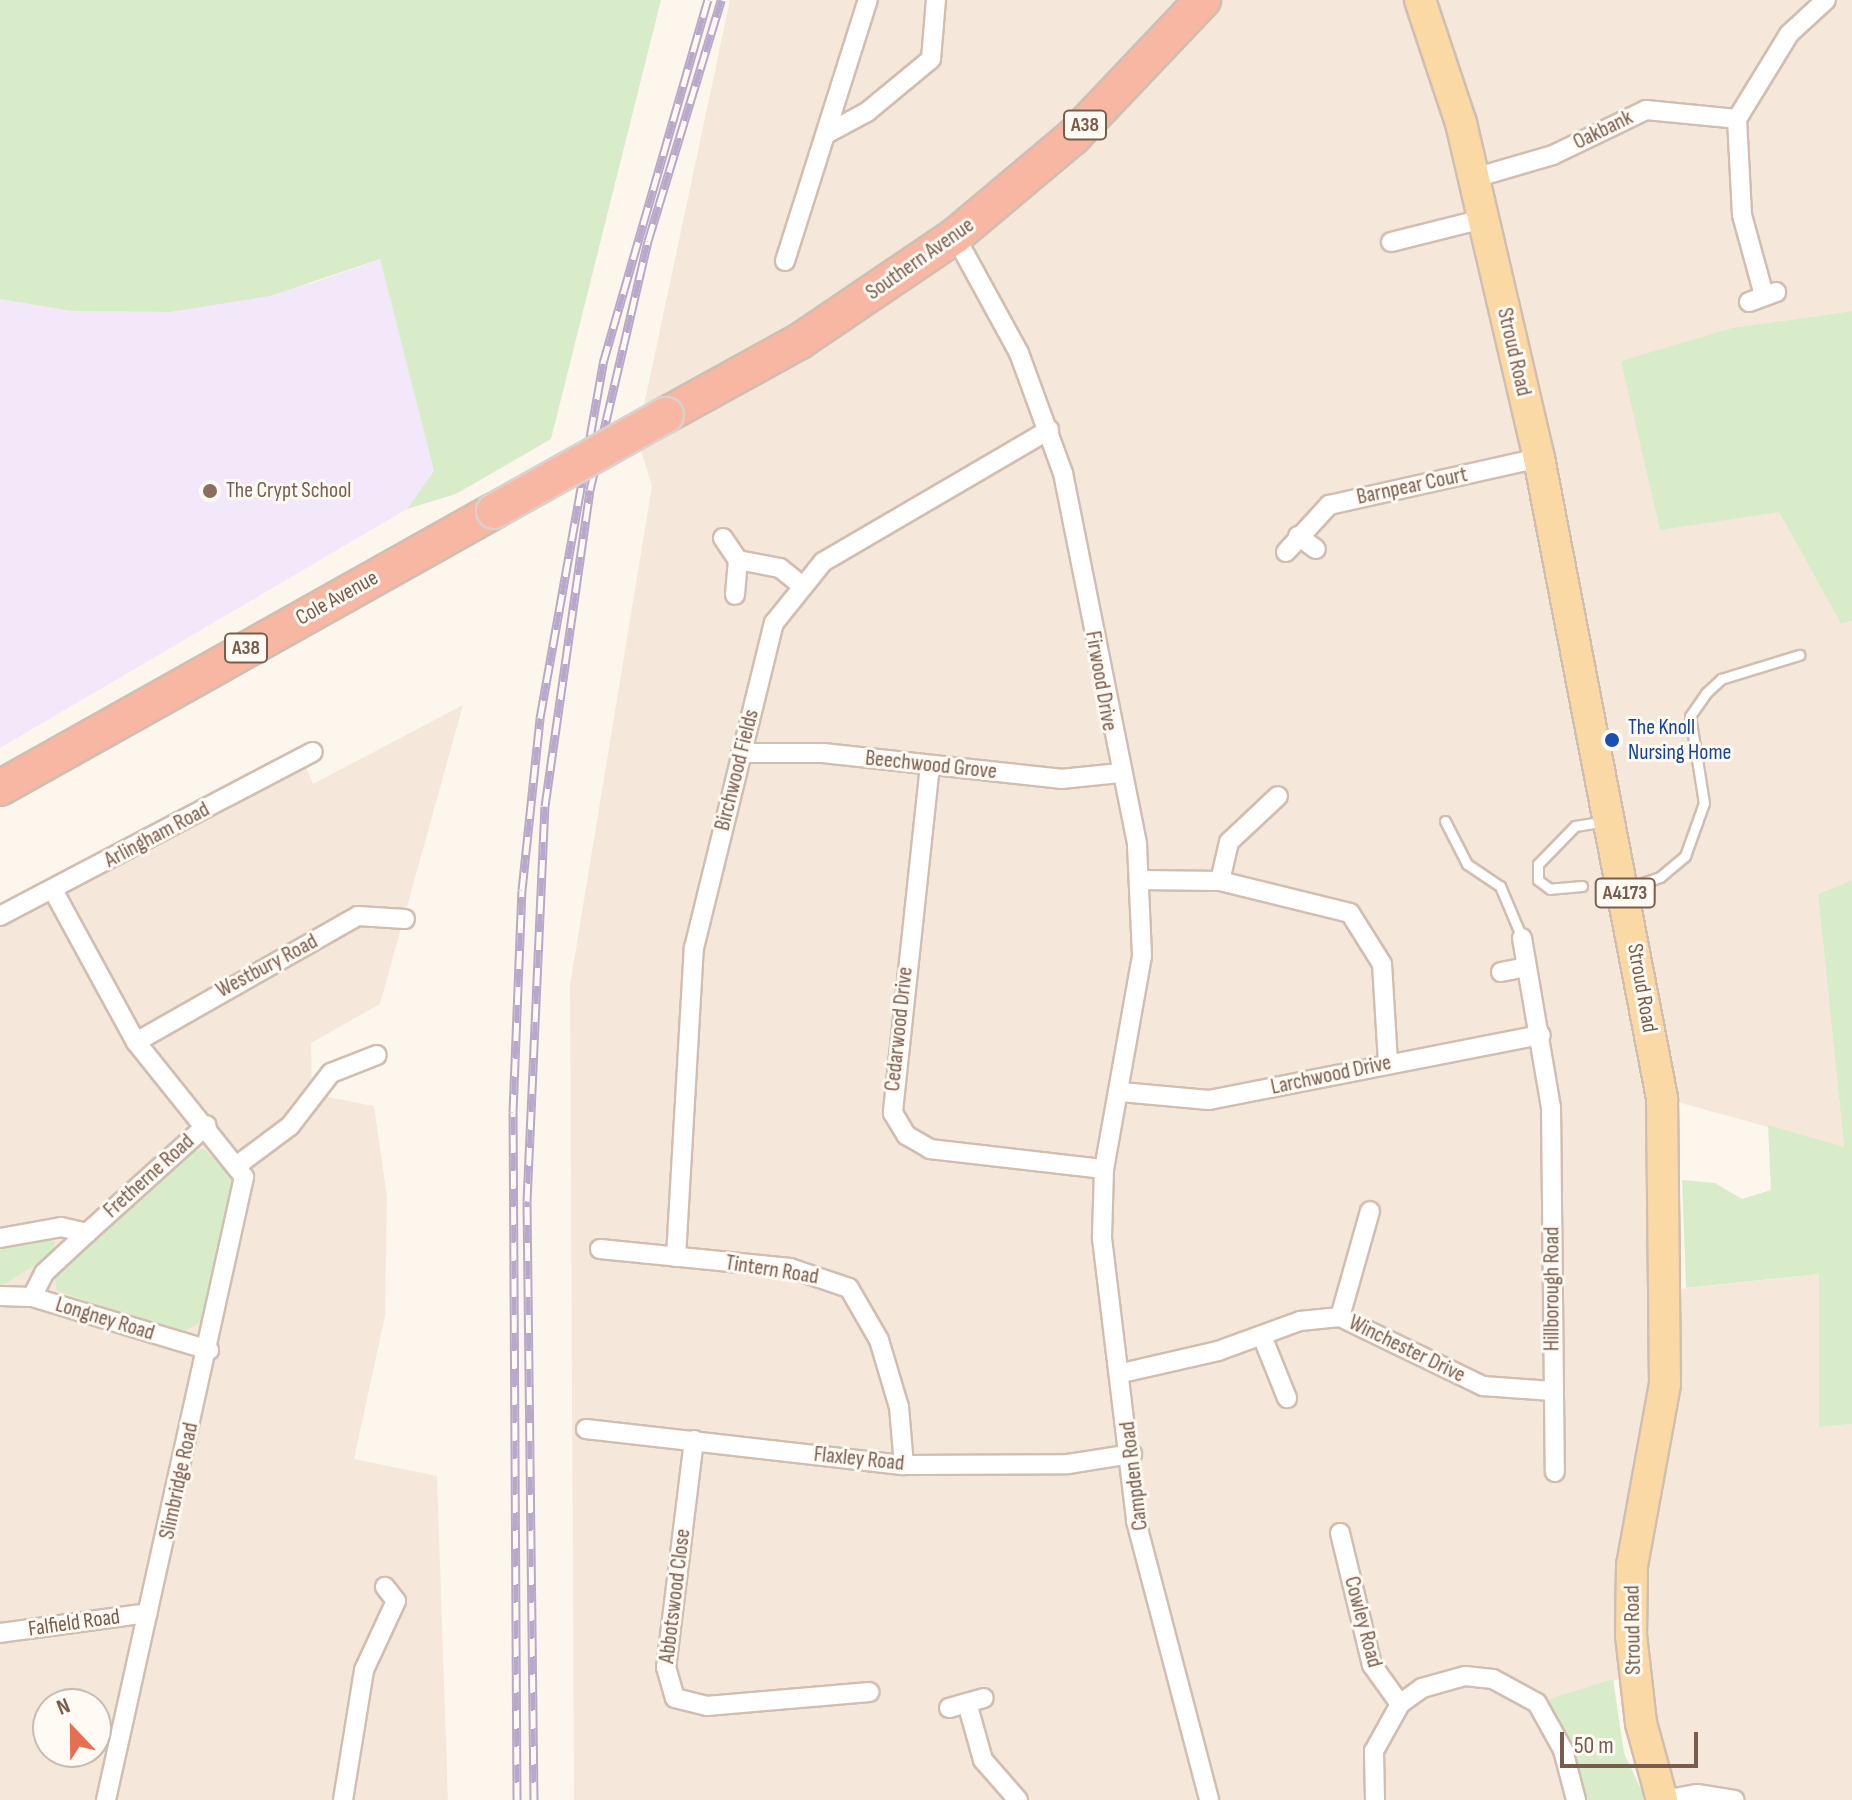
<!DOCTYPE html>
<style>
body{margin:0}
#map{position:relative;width:1852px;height:1800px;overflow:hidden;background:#fdf6ec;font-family:"Sofia Sans Condensed",sans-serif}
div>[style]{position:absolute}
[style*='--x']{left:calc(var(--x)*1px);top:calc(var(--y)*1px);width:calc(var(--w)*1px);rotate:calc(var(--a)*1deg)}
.residential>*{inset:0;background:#f5e8da}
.education>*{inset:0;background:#f3e8fa}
.green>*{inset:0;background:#d8ecc9}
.roads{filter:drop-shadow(2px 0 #d1beb0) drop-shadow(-2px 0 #d1beb0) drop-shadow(0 2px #d1beb0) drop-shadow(0 -2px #d1beb0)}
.lane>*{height:9px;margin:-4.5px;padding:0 4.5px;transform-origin:4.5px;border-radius:4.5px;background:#fff}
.street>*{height:18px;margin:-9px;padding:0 9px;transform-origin:9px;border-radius:9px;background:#fff}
.primary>*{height:30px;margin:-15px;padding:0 15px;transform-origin:15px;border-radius:15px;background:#fbd9a5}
.highway>*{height:34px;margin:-17px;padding:0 17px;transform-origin:17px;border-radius:17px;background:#f7b7a3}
.rail>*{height:9px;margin-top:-4.5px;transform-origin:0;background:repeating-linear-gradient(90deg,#fffaf3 0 18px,#b9a8c9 0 36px);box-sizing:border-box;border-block:2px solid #b9a8c9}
.bridges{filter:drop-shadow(2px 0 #dad1cd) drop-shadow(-2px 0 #dad1cd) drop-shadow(0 2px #dad1cd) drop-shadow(0 -2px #dad1cd)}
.highway-bridge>*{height:34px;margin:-17px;padding:0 17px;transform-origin:17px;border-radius:17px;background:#f7b7a3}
.dots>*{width:22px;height:22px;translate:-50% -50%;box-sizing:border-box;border:4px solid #fffaf3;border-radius:50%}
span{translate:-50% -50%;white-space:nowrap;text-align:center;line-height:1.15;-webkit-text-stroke:6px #fffaf3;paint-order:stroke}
.shield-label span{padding:2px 6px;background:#fffaf3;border:2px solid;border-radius:6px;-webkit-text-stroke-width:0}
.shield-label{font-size:20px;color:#7a5c4d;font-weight:700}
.street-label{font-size:22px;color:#7a5c4d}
.education-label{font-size:22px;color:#785e54}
.left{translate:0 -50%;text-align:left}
.transit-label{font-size:22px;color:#164399}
.north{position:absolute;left:32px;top:1688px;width:80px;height:80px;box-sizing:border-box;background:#fffaf3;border:2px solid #cabbb1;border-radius:50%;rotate:338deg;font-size:22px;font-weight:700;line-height:32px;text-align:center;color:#7a5c4d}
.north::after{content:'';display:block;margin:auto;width:28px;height:36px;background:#e76f51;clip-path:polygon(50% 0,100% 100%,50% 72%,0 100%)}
.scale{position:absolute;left:1560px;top:1732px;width:138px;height:36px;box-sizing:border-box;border:4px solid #7a5c4d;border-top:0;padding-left:10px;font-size:24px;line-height:28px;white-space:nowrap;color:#7a5c4d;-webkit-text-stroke:6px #fffaf3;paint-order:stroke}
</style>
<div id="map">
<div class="residential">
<div style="clip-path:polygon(730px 0,1852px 0,1852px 311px,1731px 328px,1622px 361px,1779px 512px,1841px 624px,1852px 621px,1852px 880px,1818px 894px,1844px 1148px,1663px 1098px,1670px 1290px,1819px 1274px,1819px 1427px,1852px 1424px,1852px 1800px,1662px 1800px,1633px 1675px,1537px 1703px,1576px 1800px,574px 1800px,570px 985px,652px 486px,637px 438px)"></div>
<div style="clip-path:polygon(evenodd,463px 705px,380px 1004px,311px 1043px,312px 1094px,374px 1106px,387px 1197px,385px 1316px,354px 1459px,437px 1476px,448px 1800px,0 1800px,0 925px,305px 764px,313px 784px,463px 705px,48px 1704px,96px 1704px,96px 1752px,48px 1752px,48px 1704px)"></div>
</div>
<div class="education">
<div style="clip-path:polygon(381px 259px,434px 472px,407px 509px,0 748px,0 299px,72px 311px,170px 312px,313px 283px)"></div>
</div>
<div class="green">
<div style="clip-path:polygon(0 0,661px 0,551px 439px,456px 494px,407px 509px,434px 471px,380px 259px,270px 296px,170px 312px,72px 311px,0 299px)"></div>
<div style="clip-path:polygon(1852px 311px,1852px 621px,1841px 624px,1779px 512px,1660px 530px,1621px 361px,1731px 328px)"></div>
<div style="clip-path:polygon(1852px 880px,1852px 1424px,1819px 1427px,1819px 1274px,1686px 1288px,1682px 1180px,1715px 1183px,1742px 1199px,1771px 1190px,1768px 1125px,1844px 1147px,1818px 894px)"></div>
<div style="clip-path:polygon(204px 1149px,236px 1178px,206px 1320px,182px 1332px,57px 1291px,54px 1273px,184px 1154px)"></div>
<div style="clip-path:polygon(47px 1236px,55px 1242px,52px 1254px,0 1287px,0 1245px)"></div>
<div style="clip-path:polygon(1613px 1679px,1624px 1753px,1646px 1800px,1576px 1800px,1537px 1703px)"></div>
</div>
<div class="roads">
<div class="lane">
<div style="--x:1445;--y:821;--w:48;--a:62.9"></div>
<div style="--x:1467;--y:864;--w:40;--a:34"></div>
<div style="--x:1500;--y:886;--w:56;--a:67.1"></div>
<div style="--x:1582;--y:886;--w:32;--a:175"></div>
<div style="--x:1550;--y:889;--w:15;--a:-143"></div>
<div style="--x:1538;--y:880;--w:16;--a:-90"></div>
<div style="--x:1538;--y:864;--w:53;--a:-45.8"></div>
<div style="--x:1575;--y:826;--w:30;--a:-9"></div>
<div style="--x:1628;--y:888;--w:34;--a:-19"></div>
<div style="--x:1660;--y:877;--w:33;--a:-40"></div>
<div style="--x:1685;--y:856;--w:56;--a:-70.3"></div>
<div style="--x:1704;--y:803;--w:88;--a:-99.1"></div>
<div style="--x:1690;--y:716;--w:28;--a:-55"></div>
<div style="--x:1706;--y:693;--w:21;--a:-43"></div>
<div style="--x:1721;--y:679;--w:82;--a:-17.1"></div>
</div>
<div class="street">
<div style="--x:1737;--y:119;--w:96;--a:87"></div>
<div style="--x:1742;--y:215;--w:80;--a:74.7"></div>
<div style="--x:826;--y:134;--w:47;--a:-28.2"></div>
<div style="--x:867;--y:112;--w:83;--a:-39.6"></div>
<div style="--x:931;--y:59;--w:59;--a:-85.2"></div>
<div style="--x:1474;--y:178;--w:82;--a:-16.2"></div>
<div style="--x:1553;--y:155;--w:103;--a:-25.8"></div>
<div style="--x:1646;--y:110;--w:91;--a:5.6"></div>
<div style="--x:1737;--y:119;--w:100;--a:-58.5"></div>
<div style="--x:1789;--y:34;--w:50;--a:-42.6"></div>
<div style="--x:955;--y:236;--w:133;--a:61.3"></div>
<div style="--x:1019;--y:353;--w:128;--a:69.9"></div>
<div style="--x:1063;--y:473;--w:379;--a:78.7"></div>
<div style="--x:1137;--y:845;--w:111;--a:87.4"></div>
<div style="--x:1142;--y:956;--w:216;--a:100.1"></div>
<div style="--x:1104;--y:1169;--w:69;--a:91.7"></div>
<div style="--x:1102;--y:1238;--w:285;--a:83.1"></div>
<div style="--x:1136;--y:1521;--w:288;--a:75.3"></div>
<div style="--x:1391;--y:242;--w:95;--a:-14"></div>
<div style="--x:785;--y:261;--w:274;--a:-72.4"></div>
<div style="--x:1749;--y:302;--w:29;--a:-20"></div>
<div style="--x:1298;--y:536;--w:22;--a:36"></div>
<div style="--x:723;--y:538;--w:27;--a:56"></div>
<div style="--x:738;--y:560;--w:35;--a:95"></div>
<div style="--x:1286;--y:552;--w:64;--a:-47.5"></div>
<div style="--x:1329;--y:505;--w:215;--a:-12.6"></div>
<div style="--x:738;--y:560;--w:43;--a:10.8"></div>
<div style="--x:780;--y:568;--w:26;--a:39"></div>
<div style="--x:741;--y:753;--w:82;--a:0"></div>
<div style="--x:823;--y:753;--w:239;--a:6.2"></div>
<div style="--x:1061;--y:779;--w:59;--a:-5.8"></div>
<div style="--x:930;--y:765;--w:350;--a:96.1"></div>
<div style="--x:893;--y:1113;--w:26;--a:59"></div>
<div style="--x:906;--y:1135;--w:28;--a:30"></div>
<div style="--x:930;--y:1149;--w:175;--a:6.6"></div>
<div style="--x:1141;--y:880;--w:79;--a:0.7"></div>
<div style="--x:1220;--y:881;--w:134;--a:13.8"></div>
<div style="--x:1350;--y:913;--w:60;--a:57.9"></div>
<div style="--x:1382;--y:964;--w:99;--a:86.5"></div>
<div style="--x:1220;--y:881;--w:40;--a:-77"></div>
<div style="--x:1229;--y:842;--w:67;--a:-43.2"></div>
<div style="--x:53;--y:890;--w:173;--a:61.4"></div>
<div style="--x:136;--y:1042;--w:173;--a:51.3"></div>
<div style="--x:244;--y:1177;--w:638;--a:102.49"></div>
<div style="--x:0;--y:916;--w:353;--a:-27.7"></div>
<div style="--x:1522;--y:938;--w:171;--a:80.3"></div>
<div style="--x:1551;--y:1107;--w:365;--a:89.4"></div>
<div style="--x:1501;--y:972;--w:26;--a:-11"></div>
<div style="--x:136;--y:1042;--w:255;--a:-29.6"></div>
<div style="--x:358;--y:916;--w:47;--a:3.7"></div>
<div style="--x:1121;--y:1092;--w:88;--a:5.2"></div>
<div style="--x:1209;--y:1100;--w:338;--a:-11.1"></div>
<div style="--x:239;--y:1164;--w:64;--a:-36.7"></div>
<div style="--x:290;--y:1126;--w:67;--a:-52.3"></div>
<div style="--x:331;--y:1073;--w:49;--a:-21.4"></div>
<div style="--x:0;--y:1238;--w:62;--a:-10.2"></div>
<div style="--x:61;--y:1227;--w:27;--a:13"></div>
<div style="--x:87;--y:1233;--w:161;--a:-42"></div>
<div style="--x:600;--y:1249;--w:191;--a:5.7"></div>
<div style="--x:790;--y:1268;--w:62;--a:18.7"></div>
<div style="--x:849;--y:1288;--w:60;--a:60"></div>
<div style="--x:879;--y:1340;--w:70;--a:73.4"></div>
<div style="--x:899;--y:1407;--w:58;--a:85.1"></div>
<div style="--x:676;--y:1257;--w:310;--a:-86.7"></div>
<div style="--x:694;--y:948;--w:335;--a:-76.2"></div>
<div style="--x:774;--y:623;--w:78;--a:-51.2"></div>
<div style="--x:823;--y:562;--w:262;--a:-30.3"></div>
<div style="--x:0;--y:1296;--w:32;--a:2"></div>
<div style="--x:32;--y:1297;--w:185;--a:16.7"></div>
<div style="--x:32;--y:1297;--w:27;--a:-63"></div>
<div style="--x:44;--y:1273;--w:59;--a:-42.9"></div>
<div style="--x:1340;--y:1317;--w:110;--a:-74.2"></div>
<div style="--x:1262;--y:1336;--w:67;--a:68"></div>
<div style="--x:1122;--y:1373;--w:98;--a:-12.9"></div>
<div style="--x:1218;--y:1351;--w:87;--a:-20.1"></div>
<div style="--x:1300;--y:1321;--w:40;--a:-5.7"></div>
<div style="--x:1340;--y:1317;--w:159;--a:25.8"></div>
<div style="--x:1483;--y:1386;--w:69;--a:4.1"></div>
<div style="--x:586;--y:1429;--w:320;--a:6.5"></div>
<div style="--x:904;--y:1465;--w:164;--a:-0.3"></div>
<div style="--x:1068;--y:1464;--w:65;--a:-8.9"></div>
<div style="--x:694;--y:1440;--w:229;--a:97"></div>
<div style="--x:666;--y:1667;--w:32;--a:74"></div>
<div style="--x:675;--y:1698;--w:33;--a:14"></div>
<div style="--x:707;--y:1706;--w:163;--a:-4.9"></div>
<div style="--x:1340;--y:1533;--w:136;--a:76.4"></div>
<div style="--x:1372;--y:1665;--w:48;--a:54.3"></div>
<div style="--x:0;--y:1633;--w:149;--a:-7.7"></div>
<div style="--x:967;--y:1703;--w:59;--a:74.3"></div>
<div style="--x:983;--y:1760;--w:53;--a:48.8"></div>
<div style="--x:949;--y:1708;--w:36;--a:-16"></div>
<div style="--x:343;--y:1800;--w:132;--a:-80.8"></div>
<div style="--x:364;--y:1670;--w:76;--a:-65.1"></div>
<div style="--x:396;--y:1601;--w:18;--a:-128"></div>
<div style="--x:1375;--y:1800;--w:49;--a:-91.2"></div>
<div style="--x:1374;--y:1751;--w:54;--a:-61"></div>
<div style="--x:1400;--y:1704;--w:27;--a:-36"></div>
<div style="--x:1422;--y:1688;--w:45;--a:-15.6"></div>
<div style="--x:1465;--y:1676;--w:28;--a:6"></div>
<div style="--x:1493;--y:1679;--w:50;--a:28.6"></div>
<div style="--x:1537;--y:1703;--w:54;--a:61"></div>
<div style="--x:1563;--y:1750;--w:52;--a:75.4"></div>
<div style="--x:1663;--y:1800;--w:35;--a:-10"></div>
<div style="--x:1697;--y:1794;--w:38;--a:9"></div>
</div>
<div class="primary">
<div style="--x:1420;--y:0;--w:130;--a:71.6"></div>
<div style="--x:1461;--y:123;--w:344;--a:76.9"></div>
<div style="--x:1539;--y:458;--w:652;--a:79.12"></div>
<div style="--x:1662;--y:1098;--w:286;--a:89.4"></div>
<div style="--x:1665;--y:1384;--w:184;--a:100.3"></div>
<div style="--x:1632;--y:1565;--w:70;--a:90.8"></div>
<div style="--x:1631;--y:1635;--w:89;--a:83.5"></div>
<div style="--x:1641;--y:1723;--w:80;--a:74.7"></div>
</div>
<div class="highway">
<div style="--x:666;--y:415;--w:153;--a:-28.9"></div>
<div style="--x:800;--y:341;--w:187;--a:-34.1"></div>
<div style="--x:955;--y:236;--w:154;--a:-40"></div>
<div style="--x:1073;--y:137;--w:189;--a:-46.5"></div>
<div style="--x:0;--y:788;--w:566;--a:-29.28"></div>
</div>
</div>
<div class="rail">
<div style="--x:517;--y:1800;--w:688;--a:-90.33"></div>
<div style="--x:513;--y:1112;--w:222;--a:-87.7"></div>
<div style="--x:522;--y:890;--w:173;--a:-84"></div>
<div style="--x:540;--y:718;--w:361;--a:-79.9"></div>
<div style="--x:603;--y:363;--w:378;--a:-73.9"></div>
<div style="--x:534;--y:1800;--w:599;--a:-90.67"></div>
<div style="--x:527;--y:1201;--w:395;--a:-87.4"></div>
<div style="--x:545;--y:806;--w:319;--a:-81.9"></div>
<div style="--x:590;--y:490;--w:256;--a:-76.9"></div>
<div style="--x:648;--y:241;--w:252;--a:-73.1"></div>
</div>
<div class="bridges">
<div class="highway-bridge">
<div style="--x:494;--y:511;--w:197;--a:-29.2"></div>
</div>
</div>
<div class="dots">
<div style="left:210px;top:491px;background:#8d6e63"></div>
<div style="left:1612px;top:740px;background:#1a4fb4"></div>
</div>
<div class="shield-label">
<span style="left:1085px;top:125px">A38</span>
<span style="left:246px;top:648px">A38</span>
<span style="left:1625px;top:893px">A4173</span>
</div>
<div class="street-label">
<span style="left:1603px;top:130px;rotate:-26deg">Oakbank</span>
<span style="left:920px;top:259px;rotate:-35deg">Southern Avenue</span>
<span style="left:1514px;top:352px;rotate:77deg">Stroud Road</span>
<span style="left:1412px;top:486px;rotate:-12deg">Barnpear Court</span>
<span style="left:337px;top:598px;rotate:-29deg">Cole Avenue</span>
<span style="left:1101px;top:681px;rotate:80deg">Firwood Drive</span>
<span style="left:931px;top:765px;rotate:6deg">Beechwood Grove</span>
<span style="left:737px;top:770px;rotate:-76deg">Birchwood Fields</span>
<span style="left:157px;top:835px;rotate:-28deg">Arlingham Road</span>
<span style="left:267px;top:966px;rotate:-28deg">Westbury Road</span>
<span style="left:1642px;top:988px;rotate:80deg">Stroud Road</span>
<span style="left:899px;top:1029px;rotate:-84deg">Cedarwood Drive</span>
<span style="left:1331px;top:1075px;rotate:-12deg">Larchwood Drive</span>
<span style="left:149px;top:1176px;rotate:-42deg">Fretherne Road</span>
<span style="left:772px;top:1270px;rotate:9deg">Tintern Road</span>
<span style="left:1552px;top:1289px;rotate:-90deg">Hillborough Road</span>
<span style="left:105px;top:1319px;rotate:17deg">Longney Road</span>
<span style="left:1407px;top:1349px;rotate:26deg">Winchester Drive</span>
<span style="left:859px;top:1459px;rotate:6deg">Flaxley Road</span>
<span style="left:1134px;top:1476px;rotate:-97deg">Campden Road</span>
<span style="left:179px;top:1481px;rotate:-78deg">Slimbridge Road</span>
<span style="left:675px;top:1596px;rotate:-83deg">Abbotswood Close</span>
<span style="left:1363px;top:1622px;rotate:75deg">Cowley Road</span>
<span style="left:74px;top:1623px;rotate:-8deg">Falfield Road</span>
<span style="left:1633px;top:1630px;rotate:-91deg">Stroud Road</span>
</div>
<div class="education-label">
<span class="left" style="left:226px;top:491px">The Crypt School</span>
</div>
<div class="transit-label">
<span class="left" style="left:1628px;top:740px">The Knoll<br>Nursing Home</span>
</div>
<div class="north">N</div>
<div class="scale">50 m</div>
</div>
